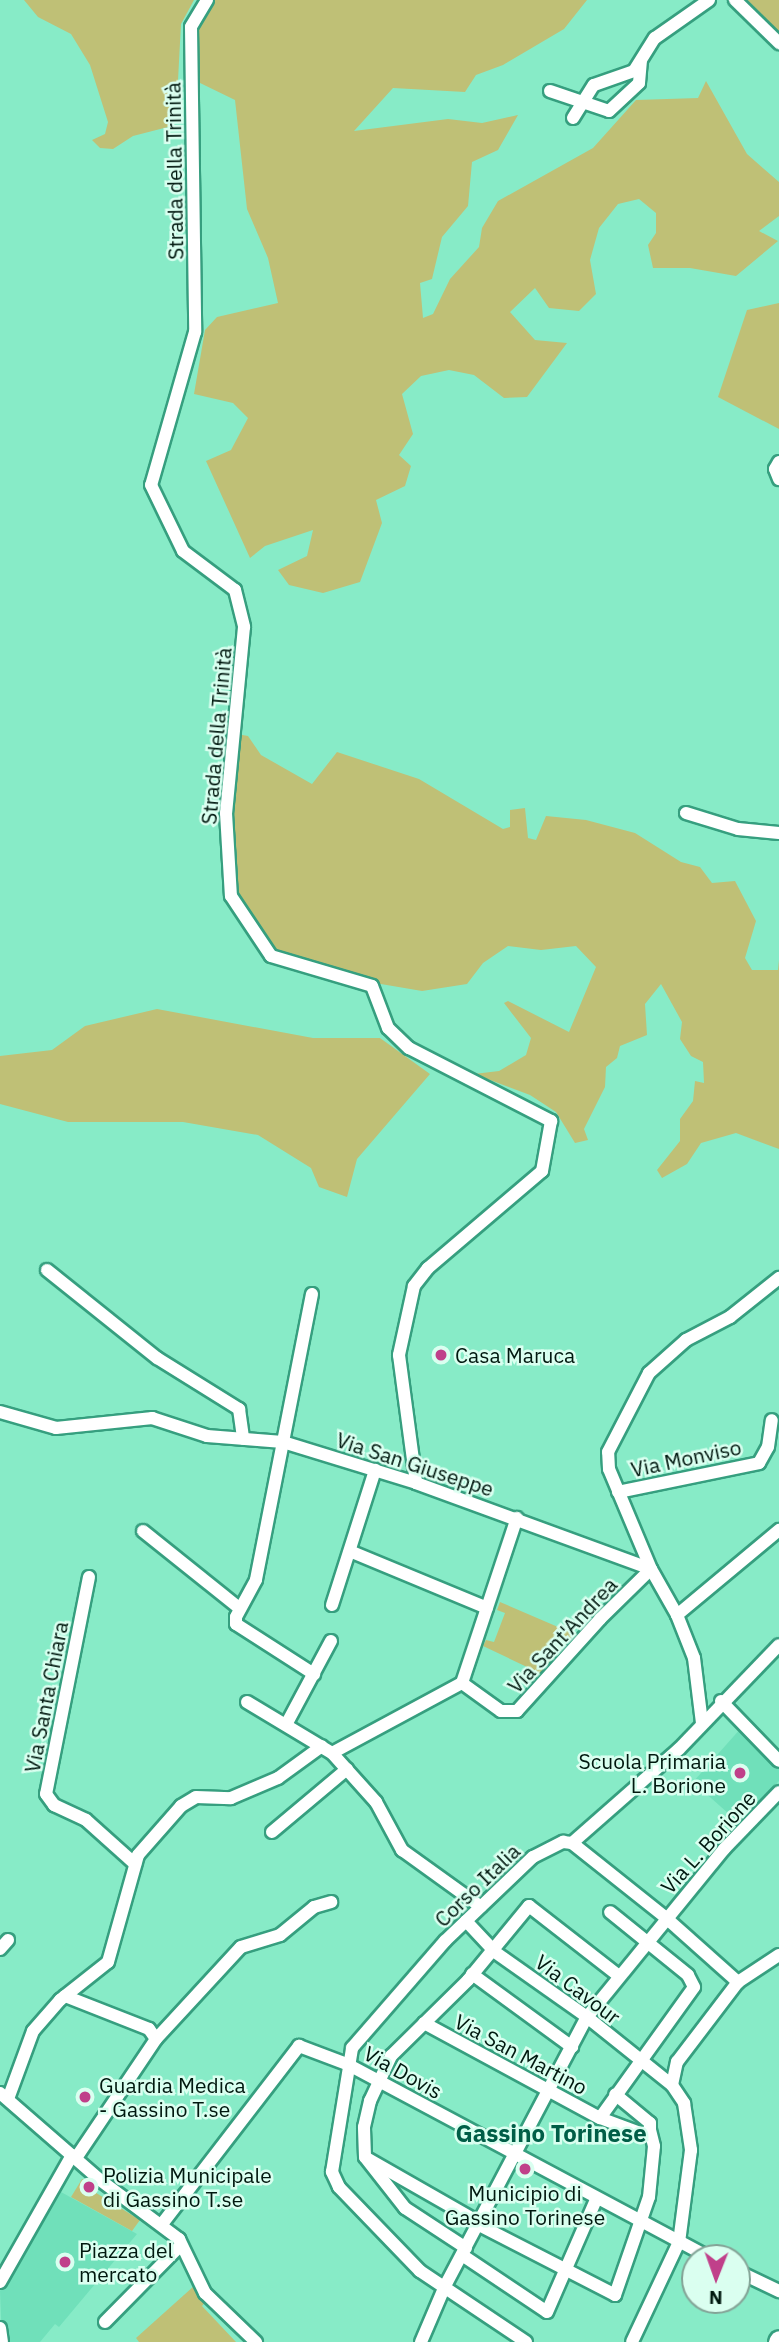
<!DOCTYPE html>
<meta charset="utf-8">
<style>
body{margin:0}
#map{position:relative;width:779px;height:2342px;overflow:hidden;background:#87ebc7;font-family:"IBM Plex Sans",sans-serif}
div>[style]{position:absolute}
[style*='--x']{left:calc(var(--x)*1px);top:calc(var(--y)*1px);width:calc(var(--w)*1px);rotate:calc(var(--a)*1deg)}
.built>*{inset:0;background:#70e0ba}
.green>*{inset:0;background:#bfc076}
.roads{filter:drop-shadow(2px 0 #369f7f) drop-shadow(-2px 0 #369f7f) drop-shadow(0 2px #369f7f) drop-shadow(0 -2px #369f7f)}
.minor>*{height:12px;margin:-6px;padding:0 6px;transform-origin:6px;border-radius:6px;background:#fff}
.primary>*{height:19px;margin:-9.5px;padding:0 9.5px;transform-origin:9.5px;border-radius:9.5px;background:#fff}
.dots>*{width:19px;height:19px;translate:-50% -50%;box-sizing:border-box;border:4px solid #dafff0;border-radius:50%}
span{translate:-50% -50%;white-space:nowrap;text-align:center;line-height:1.15;-webkit-text-stroke:5px #dafff0;paint-order:stroke}
.street-label{font-size:21px;color:#00180f}
.poi-label{font-size:21px;color:#00180f}
.left{translate:0 -50%;text-align:left}
.right{translate:-100% -50%;text-align:right}
.quarter-label{font-size:24px;color:#005e47;font-weight:700}
.north{position:absolute;left:681px;top:2244px;width:70px;height:70px;box-sizing:border-box;background:#dafff0;border:2px solid #83a396;border-radius:50%;rotate:181deg;font-size:19px;font-weight:700;line-height:28px;text-align:center;color:#00180f}
.north::after{content:'';display:block;margin:auto;width:24px;height:32px;background:#c0408a;clip-path:polygon(50% 0,100% 100%,50% 72%,0 100%)}
</style>
<div id="map">
<div class="built">
<div style="clip-path:polygon(742px 1727px,779px 1765px,779px 1781px,738px 1822px,693px 1782px)"></div>
<div style="clip-path:polygon(61px 2192px,137px 2234px,59px 2327px,55px 2324px,40px 2342px,2px 2342px,0 2291px)"></div>
</div>
<div class="green">
<div style="clip-path:polygon(24px 0,194px 0,181px 24px,176px 118px,168px 127px,133px 136px,113px 149px,100px 148px,92px 140px,105px 134px,108px 122px,90px 65px,71px 34px,38px 17px)"></div>
<div style="clip-path:polygon(211px 0,587px 0,564px 29px,503px 65px,476px 75px,465px 92px,393px 88px,354px 131px,448px 119px,482px 123px,518px 115px,498px 150px,472px 162px,468px 206px,442px 237px,432px 279px,420px 283px,423px 318px,433px 314px,450px 279px,479px 247px,482px 228px,498px 201px,593px 148px,636px 100px,698px 98px,706px 81px,747px 154px,779px 182px,779px 216px,759px 231px,778px 241px,736px 276px,690px 268px,653px 268px,648px 245px,656px 233px,656px 213px,639px 199px,618px 204px,599px 228px,590px 260px,596px 294px,579px 311px,549px 308px,535px 288px,510px 312px,535px 340px,567px 343px,527px 397px,504px 398px,474px 375px,449px 370px,421px 376px,402px 394px,413px 434px,399px 455px,411px 466px,405px 486px,376px 500px,382px 523px,360px 582px,323px 593px,289px 585px,278px 570px,307px 556px,313px 530px,265px 546px,250px 558px,206px 461px,231px 450px,248px 418px,233px 403px,194px 394px,205px 330px,217px 317px,278px 303px,268px 258px,247px 209px,235px 100px,198px 82px,196px 31px)"></div>
<div style="clip-path:polygon(744px 0,779px 0,779px 35px,748px 5px)"></div>
<div style="clip-path:polygon(779px 303px,779px 429px,718px 397px,747px 310px)"></div>
<div style="clip-path:polygon(237px 734px,248px 736px,261px 755px,312px 784px,337px 752px,419px 779px,503px 829px,510px 827px,510px 810px,525px 808px,528px 838px,536px 840px,546px 816px,586px 820px,635px 833px,681px 862px,700px 867px,712px 883px,735px 881px,756px 921px,745px 958px,752px 970px,778px 970px,779px 960px,779px 1149px,736px 1133px,701px 1143px,687px 1164px,662px 1178px,657px 1170px,680px 1141px,680px 1119px,693px 1101px,695px 1081px,704px 1083px,703px 1062px,691px 1056px,680px 1039px,682px 1022px,661px 984px,645px 1004px,647px 1035px,620px 1046px,617px 1058px,606px 1067px,605px 1087px,584px 1129px,588px 1140px,575px 1143px,556px 1112px,530px 1095px,474px 1074px,499px 1071px,526px 1055px,531px 1038px,504px 1003px,508px 1001px,569px 1032px,596px 967px,576px 946px,541px 950px,508px 946px,483px 963px,467px 984px,422px 991px,375px 983px,271px 951px,235px 891px,223px 839px)"></div>
<div style="clip-path:polygon(157px 1009px,313px 1038px,380px 1038px,430px 1074px,357px 1159px,347px 1197px,319px 1187px,311px 1168px,258px 1135px,183px 1122px,68px 1122px,0 1104px,0 1056px,52px 1050px,85px 1026px)"></div>
<div style="clip-path:polygon(500px 1602px,579px 1636px,571px 1648px,565px 1643px,544px 1668px,549px 1673px,546px 1676px,483px 1646px,486px 1640px,494px 1642px,505px 1613px,497px 1610px)"></div>
<div style="clip-path:polygon(82px 2179px,95px 2186px,93px 2191px,140px 2220px,132px 2231px,71px 2197px)"></div>
<div style="clip-path:polygon(194px 2286px,208px 2299px,202px 2306px,236px 2342px,139px 2342px,136px 2338px)"></div>
</div>
<div class="roads">
<div class="minor">
<div style="--x:207;--y:0;--w:31;--a:121"></div>
<div style="--x:191;--y:27;--w:305;--a:89.2"></div>
<div style="--x:195;--y:332;--w:159;--a:106"></div>
<div style="--x:151;--y:485;--w:73;--a:64.1"></div>
<div style="--x:183;--y:551;--w:65;--a:36.9"></div>
<div style="--x:235;--y:590;--w:38;--a:76"></div>
<div style="--x:244;--y:627;--w:187;--a:95.5"></div>
<div style="--x:226;--y:813;--w:83;--a:86.6"></div>
<div style="--x:231;--y:896;--w:72;--a:56.3"></div>
<div style="--x:271;--y:956;--w:105;--a:16.5"></div>
<div style="--x:372;--y:986;--w:45;--a:69.1"></div>
<div style="--x:388;--y:1028;--w:29;--a:44"></div>
<div style="--x:409;--y:1048;--w:160;--a:27.2"></div>
<div style="--x:551;--y:1121;--w:51;--a:100.2"></div>
<div style="--x:542;--y:1171;--w:150;--a:139.6"></div>
<div style="--x:428;--y:1268;--w:23;--a:128"></div>
<div style="--x:414;--y:1286;--w:71;--a:102.3"></div>
<div style="--x:399;--y:1355;--w:129;--a:82.4"></div>
<div style="--x:735;--y:0;--w:62;--a:44.3"></div>
<div style="--x:550;--y:91;--w:62;--a:18.7"></div>
<div style="--x:609;--y:111;--w:41;--a:-43"></div>
<div style="--x:639;--y:83;--w:21;--a:-85"></div>
<div style="--x:573;--y:118;--w:39;--a:-58"></div>
<div style="--x:594;--y:85;--w:42;--a:-19.3"></div>
<div style="--x:634;--y:71;--w:39;--a:-58"></div>
<div style="--x:655;--y:38;--w:66;--a:-35.1"></div>
<div style="--x:779;--y:462;--w:8;--a:120"></div>
<div style="--x:775;--y:469;--w:11;--a:68"></div>
<div style="--x:686;--y:813;--w:54;--a:17.1"></div>
<div style="--x:738;--y:829;--w:41;--a:5.6"></div>
<div style="--x:47;--y:1270;--w:141;--a:38.7"></div>
<div style="--x:157;--y:1358;--w:97;--a:31.9"></div>
<div style="--x:239;--y:1409;--w:30;--a:82"></div>
<div style="--x:312;--y:1294;--w:291;--a:101.1"></div>
<div style="--x:256;--y:1580;--w:42;--a:118.4"></div>
<div style="--x:236;--y:1617;--w:7;--a:90"></div>
<div style="--x:236;--y:1624;--w:93;--a:32.7"></div>
<div style="--x:0;--y:1412;--w:58;--a:15.9"></div>
<div style="--x:56;--y:1428;--w:97;--a:-5.9"></div>
<div style="--x:152;--y:1418;--w:58;--a:18.1"></div>
<div style="--x:207;--y:1436;--w:76;--a:4.5"></div>
<div style="--x:283;--y:1442;--w:139;--a:17.1"></div>
<div style="--x:416;--y:1483;--w:250;--a:20.1"></div>
<div style="--x:651;--y:1569;--w:53;--a:60.5"></div>
<div style="--x:677;--y:1615;--w:46;--a:68.4"></div>
<div style="--x:694;--y:1658;--w:65;--a:83"></div>
<div style="--x:618;--y:1492;--w:144;--a:-11.6"></div>
<div style="--x:759;--y:1463;--w:18;--a:-61"></div>
<div style="--x:768;--y:1447;--w:27;--a:-82"></div>
<div style="--x:143;--y:1531;--w:123;--a:38.7"></div>
<div style="--x:352;--y:1552;--w:146;--a:22.5"></div>
<div style="--x:89;--y:1577;--w:221;--a:101.2"></div>
<div style="--x:46;--y:1794;--w:14;--a:54"></div>
<div style="--x:54;--y:1805;--w:35;--a:25"></div>
<div style="--x:86;--y:1820;--w:66;--a:41.9"></div>
<div style="--x:332;--y:1605;--w:142;--a:-72.3"></div>
<div style="--x:677;--y:1615;--w:133;--a:-39.8"></div>
<div style="--x:462;--y:1683;--w:48;--a:35.7"></div>
<div style="--x:501;--y:1711;--w:16;--a:0"></div>
<div style="--x:517;--y:1711;--w:124;--a:-47.9"></div>
<div style="--x:600;--y:1619;--w:71;--a:-44.4"></div>
<div style="--x:651;--y:1569;--w:108;--a:-112.8"></div>
<div style="--x:609;--y:1469;--w:17;--a:-93"></div>
<div style="--x:608;--y:1452;--w:89;--a:-62.6"></div>
<div style="--x:649;--y:1373;--w:50;--a:-41.7"></div>
<div style="--x:686;--y:1340;--w:50;--a:-27.6"></div>
<div style="--x:730;--y:1317;--w:63;--a:-38.5"></div>
<div style="--x:721;--y:1701;--w:83;--a:46"></div>
<div style="--x:247;--y:1702;--w:99;--a:31"></div>
<div style="--x:332;--y:1753;--w:66;--a:48.1"></div>
<div style="--x:376;--y:1802;--w:55;--a:61.6"></div>
<div style="--x:402;--y:1850;--w:97;--a:35.8"></div>
<div style="--x:287;--y:1723;--w:93;--a:-61.8"></div>
<div style="--x:332;--y:1753;--w:148;--a:-28.3"></div>
<div style="--x:462;--y:1683;--w:174;--a:-71.6"></div>
<div style="--x:272;--y:1832;--w:98;--a:-40"></div>
<div style="--x:572;--y:1843;--w:142;--a:-41.3"></div>
<div style="--x:679;--y:1749;--w:144;--a:-46.1"></div>
<div style="--x:466;--y:1921;--w:42;--a:46.9"></div>
<div style="--x:495;--y:1952;--w:113;--a:35.2"></div>
<div style="--x:587;--y:2017;--w:109;--a:38.7"></div>
<div style="--x:672;--y:2085;--w:22;--a:56"></div>
<div style="--x:684;--y:2103;--w:48;--a:81.5"></div>
<div style="--x:691;--y:2150;--w:93;--a:97.4"></div>
<div style="--x:679;--y:2242;--w:110;--a:115.2"></div>
<div style="--x:0;--y:1949;--w:12;--a:-48"></div>
<div style="--x:472;--y:1974;--w:124;--a:36.1"></div>
<div style="--x:65;--y:1996;--w:90;--a:21.4"></div>
<div style="--x:149;--y:2029;--w:12;--a:55"></div>
<div style="--x:156;--y:2039;--w:143;--a:123.9"></div>
<div style="--x:424;--y:2023;--w:200;--a:28.4"></div>
<div style="--x:600;--y:2118;--w:46;--a:20.4"></div>
<div style="--x:643;--y:2134;--w:8;--a:-30"></div>
<div style="--x:650;--y:2130;--w:7;--a:-90"></div>
<div style="--x:650;--y:2123;--w:45;--a:-140.4"></div>
<div style="--x:156;--y:2039;--w:125;--a:-47.3"></div>
<div style="--x:241;--y:1947;--w:41;--a:-17.1"></div>
<div style="--x:280;--y:1935;--w:44;--a:-39.5"></div>
<div style="--x:314;--y:1907;--w:18;--a:-16"></div>
<div style="--x:672;--y:2085;--w:24;--a:-78"></div>
<div style="--x:677;--y:2062;--w:101;--a:-52.7"></div>
<div style="--x:738;--y:1982;--w:49;--a:-33.4"></div>
<div style="--x:0;--y:2093;--w:133;--a:41"></div>
<div style="--x:100;--y:2180;--w:99;--a:36.8"></div>
<div style="--x:179;--y:2239;--w:60;--a:64.3"></div>
<div style="--x:205;--y:2293;--w:71;--a:43.9"></div>
<div style="--x:8;--y:2099;--w:72;--a:-69.8"></div>
<div style="--x:33;--y:2031;--w:41;--a:-48.9"></div>
<div style="--x:60;--y:2000;--w:61;--a:-38.4"></div>
<div style="--x:108;--y:1962;--w:111;--a:-74.3"></div>
<div style="--x:138;--y:1855;--w:65;--a:-48.7"></div>
<div style="--x:181;--y:1806;--w:17;--a:-31"></div>
<div style="--x:196;--y:1797;--w:35;--a:2"></div>
<div style="--x:231;--y:1798;--w:51;--a:-23.1"></div>
<div style="--x:278;--y:1778;--w:54;--a:-36"></div>
<div style="--x:600;--y:2118;--w:161;--a:-54.3"></div>
<div style="--x:694;--y:1987;--w:13;--a:-117"></div>
<div style="--x:688;--y:1975;--w:100;--a:-141.1"></div>
<div style="--x:365;--y:2157;--w:30;--a:-92"></div>
<div style="--x:364;--y:2127;--w:27;--a:-77"></div>
<div style="--x:370;--y:2101;--w:50;--a:-65"></div>
<div style="--x:391;--y:2056;--w:108;--a:-44.6"></div>
<div style="--x:468;--y:1980;--w:96;--a:-50.5"></div>
<div style="--x:529;--y:1906;--w:114;--a:37.9"></div>
<div style="--x:365;--y:2157;--w:65;--a:51.9"></div>
<div style="--x:405;--y:2208;--w:73;--a:33.3"></div>
<div style="--x:368;--y:2159;--w:129;--a:29.7"></div>
<div style="--x:162;--y:2224;--w:225;--a:-52.4"></div>
<div style="--x:299;--y:2046;--w:51;--a:20.6"></div>
<div style="--x:347;--y:2064;--w:412;--a:28.1"></div>
<div style="--x:479;--y:2225;--w:153;--a:27.2"></div>
<div style="--x:615;--y:2295;--w:104;--a:-70.9"></div>
<div style="--x:649;--y:2197;--w:51;--a:-84.4"></div>
<div style="--x:654;--y:2146;--w:16;--a:-104"></div>
<div style="--x:462;--y:2255;--w:102;--a:33.8"></div>
<div style="--x:547;--y:2312;--w:122;--a:-66.4"></div>
<div style="--x:737;--y:2271;--w:47;--a:25.5"></div>
<div style="--x:0;--y:2282;--w:146;--a:-60.4"></div>
<div style="--x:105;--y:2322;--w:108;--a:-45.4"></div>
<div style="--x:0;--y:2328;--w:14;--a:82"></div>
<div style="--x:421;--y:2342;--w:61;--a:-66.8"></div>
<div style="--x:445;--y:2286;--w:304;--a:-62.2"></div>
<div style="--x:587;--y:2017;--w:217;--a:-50.8"></div>
<div style="--x:724;--y:1849;--w:79;--a:-46"></div>
<div style="--x:526;--y:2342;--w:128;--a:-146.2"></div>
<div style="--x:420;--y:2271;--w:117;--a:-134"></div>
<div style="--x:339;--y:2187;--w:17;--a:-115"></div>
<div style="--x:332;--y:2172;--w:126;--a:-80.8"></div>
<div style="--x:352;--y:2048;--w:142;--a:-49"></div>
<div style="--x:445;--y:1941;--w:122;--a:-43.7"></div>
<div style="--x:533;--y:1857;--w:34;--a:-27"></div>
<div style="--x:563;--y:1842;--w:9;--a:6"></div>
<div style="--x:572;--y:1843;--w:119;--a:38.5"></div>
<div style="--x:665;--y:1917;--w:98;--a:41.7"></div>
</div>
<div class="primary">
<div style="--x:778;--y:2342;--w:2;--a:-63"></div>
</div>
</div>
<div class="dots">
<div style="left:441px;top:1355px;background:#c0408a"></div>
<div style="left:740px;top:1773px;background:#c0408a"></div>
<div style="left:85px;top:2097px;background:#c0408a"></div>
<div style="left:525px;top:2169px;background:#c0408a"></div>
<div style="left:89px;top:2187px;background:#c0408a"></div>
<div style="left:65px;top:2262px;background:#c0408a"></div>
</div>
<div class="street-label">
<span style="left:174px;top:171px;rotate:-91deg">Strada della Trinità</span>
<span style="left:216px;top:736px;rotate:-85deg">Strada della Trinità</span>
<span style="left:686px;top:1458px;rotate:-12deg">Via Monviso</span>
<span style="left:415px;top:1464px;rotate:18deg">Via San Giuseppe</span>
<span style="left:562px;top:1635px;rotate:-47deg">Via Sant'Andrea</span>
<span style="left:46px;top:1697px;rotate:-79deg">Via Santa Chiara</span>
<span style="left:708px;top:1842px;rotate:-48deg">Via L. Borione</span>
<span style="left:477px;top:1885px;rotate:-44deg">Corso Italia</span>
<span style="left:578px;top:1989px;rotate:37deg">Via Cavour</span>
<span style="left:521px;top:2054px;rotate:28deg">Via San Martino</span>
<span style="left:403px;top:2072px;rotate:29deg">Via Dovis</span>
</div>
<div class="poi-label">
<span class="left" style="left:455px;top:1355px">Casa Maruca</span>
<span class="right" style="left:726px;top:1773px">Scuola Primaria<br>L. Borione</span>
<span class="left" style="left:99px;top:2097px">Guardia Medica<br>- Gassino T.se</span>
<span class="left" style="left:103px;top:2187px">Polizia Municipale<br>di Gassino T.se</span>
<span style="left:525px;top:2205px">Municipio di<br>Gassino Torinese</span>
<span class="left" style="left:79px;top:2262px">Piazza del<br>mercato</span>
</div>
<div class="quarter-label">
<span style="left:551px;top:2134px">Gassino Torinese</span>
</div>
<div class="north">N</div>
</div>
